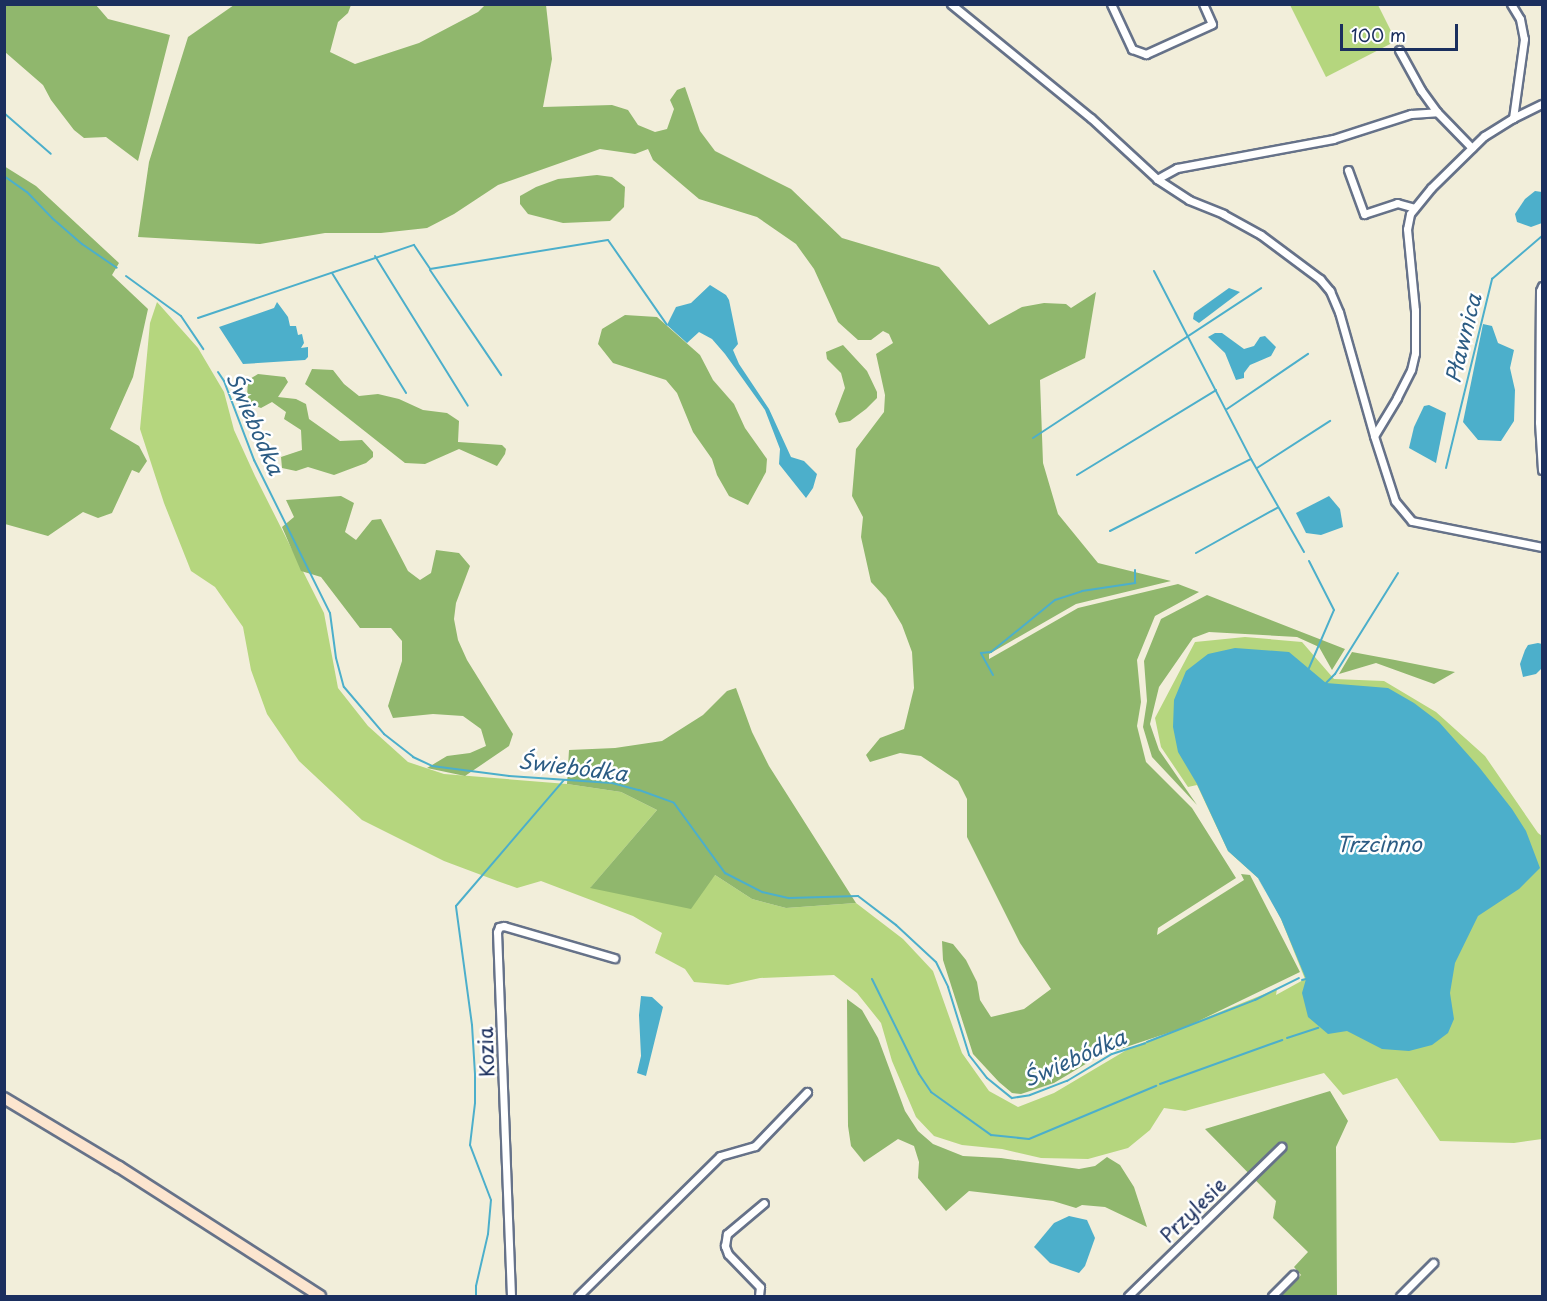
<!DOCTYPE html>
<meta charset="utf-8">
<style>
body{margin:0}
#map{position:relative;width:1547px;height:1301px;overflow:hidden;background:#f2eeda;font-family:"Playpen Sans",sans-serif}
div>[style]{position:absolute}
[style*='--x']{left:calc(var(--x)*1px);top:calc(var(--y)*1px);width:calc(var(--w)*1px);rotate:calc(var(--a)*1deg)}
.green>*{inset:0;background:#b5d67e}
.forest>*{inset:0;background:#90b76d}
.water>*{inset:0;background:#4cafcb}
.stream>*{height:2px;margin:-1px;padding:0 1px;transform-origin:1px;border-radius:1px;background:#4cafcb}
.roads{filter:drop-shadow(2px 0 #667289) drop-shadow(-2px 0 #667289) drop-shadow(0 2px #667289) drop-shadow(0 -2px #667289)}
.street>*{height:7px;margin:-3.5px;padding:0 3.5px;transform-origin:3.5px;border-radius:3.5px;background:#fff}
.secondary>*{height:10px;margin:-5px;padding:0 5px;transform-origin:5px;border-radius:5px;background:#fce5cf}
span{translate:-50% -50%;white-space:nowrap;text-align:center;line-height:1.15;-webkit-text-stroke:5px #fff;paint-order:stroke}
.street-label{font-size:20px;color:#1b2f5e}
.water-label{font-size:21px;color:#2c5c84;font-style:italic}
.frame{position:absolute;inset:0;border:6px solid #1b2f5e;pointer-events:none}
.scale{position:absolute;left:1340px;top:24px;width:118px;height:27px;box-sizing:border-box;border:3px solid #1b2f5e;border-top:0;padding-left:8px;font-size:18px;line-height:21px;white-space:nowrap;color:#1b2f5e;-webkit-text-stroke:4px #fff;paint-order:stroke}
</style>
<div id="map">
<div class="green">
<div style="clip-path:polygon(1290px 5px,1378px 5px,1396px 41px,1326px 77px)"></div>
<div style="clip-path:polygon(157px 302px,198px 348px,224px 392px,234px 430px,255px 476px,324px 613px,338px 688px,368px 726px,408px 762px,444px 774px,567px 784px,621px 792px,657px 810px,591px 887px,715px 875px,752px 899px,786px 908px,856px 903px,903px 939px,933px 971px,962px 1053px,989px 1091px,1018px 1107px,1054px 1093px,1130px 1048px,1277px 989px,1276px 995px,1305px 979px,1281px 919px,1234px 827px,1266px 894px,1258px 878px,1228px 851px,1197px 785px,1188px 787px,1161px 747px,1155px 718px,1195px 642px,1245px 637px,1302px 642px,1334px 679px,1384px 681px,1436px 712px,1485px 756px,1538px 833px,1542px 836px,1542px 1139px,1514px 1143px,1440px 1141px,1397px 1078px,1343px 1095px,1324px 1073px,1185px 1111px,1164px 1108px,1150px 1130px,1128px 1148px,1088px 1159px,1041px 1158px,1002px 1149px,962px 1145px,934px 1136px,916px 1117px,892px 1061px,881px 1023px,857px 993px,834px 975px,760px 978px,728px 985px,694px 982px,685px 969px,655px 953px,662px 933px,633px 916px,541px 881px,517px 888px,500px 882px,444px 861px,362px 820px,299px 761px,267px 714px,251px 670px,243px 627px,215px 587px,191px 571px,164px 503px,140px 429px,150px 323px)"></div>
</div>
<div class="forest">
<div style="clip-path:polygon(4px 5px,96px 5px,108px 19px,170px 35px,138px 161px,106px 137px,84px 138px,74px 130px,51px 100px,43px 85px,5px 52px)"></div>
<div style="clip-path:polygon(234px 5px,351px 5px,348px 13px,338px 22px,330px 52px,355px 64px,419px 43px,478px 12px,485px 5px,546px 5px,552px 59px,543px 107px,612px 105px,628px 110px,638px 125px,655px 132px,667px 129px,674px 109px,670px 100px,677px 90px,685px 87px,700px 131px,715px 151px,791px 189px,842px 238px,939px 267px,989px 325px,1022px 307px,1044px 303px,1066px 304px,1071px 308px,1096px 292px,1085px 358px,1040px 380px,1043px 463px,1058px 514px,1098px 563px,1171px 581px,1076px 604px,989px 654px,989px 659px,1078px 608px,1178px 584px,1199px 592px,1155px 616px,1137px 660px,1141px 702px,1137px 726px,1146px 762px,1192px 808px,1236px 878px,1158px 928px,1157px 935px,1244px 880px,1241px 874px,1250px 875px,1300px 972px,1186px 1027px,1099px 1056px,1054px 1083px,1021px 1094px,1012px 1093px,999px 1082px,973px 1054px,943px 960px,942px 941px,953px 944px,966px 960px,977px 982px,980px 1000px,991px 1017px,1024px 1009px,1051px 989px,1020px 943px,967px 837px,967px 799px,958px 781px,921px 756px,900px 753px,870px 762px,866px 755px,880px 738px,904px 729px,914px 688px,912px 652px,902px 625px,886px 598px,871px 582px,861px 537px,863px 517px,852px 496px,856px 449px,884px 412px,885px 395px,876px 354px,893px 343px,889px 334px,883px 331px,871px 340px,858px 340px,838px 322px,814px 269px,796px 244px,757px 217px,699px 199px,653px 160px,648px 149px,635px 154px,600px 149px,498px 185px,454px 214px,427px 228px,381px 233px,325px 233px,260px 244px,138px 237px,149px 162px,188px 37px)"></div>
<div style="clip-path:polygon(4px 166px,36px 186px,119px 263px,112px 275px,148px 309px,133px 377px,110px 429px,139px 446px,147px 461px,139px 473px,132px 470px,112px 513px,98px 518px,83px 512px,48px 536px,5px 524px)"></div>
<div style="clip-path:polygon(597px 175px,612px 177px,625px 187px,624px 207px,610px 221px,563px 223px,528px 214px,520px 204px,520px 196px,536px 187px,558px 179px)"></div>
<div style="clip-path:polygon(625px 315px,657px 317px,700px 355px,713px 380px,734px 404px,745px 428px,767px 459px,766px 472px,748px 505px,729px 496px,717px 475px,712px 459px,693px 432px,677px 393px,666px 380px,613px 363px,598px 344px,602px 329px)"></div>
<div style="clip-path:polygon(843px 345px,867px 371px,877px 392px,877px 398px,866px 409px,850px 421px,839px 423px,835px 414px,845px 388px,841px 373px,827px 359px,826px 352px)"></div>
<div style="clip-path:polygon(312px 369px,333px 370px,344px 384px,359px 396px,378px 394px,399px 399px,423px 410px,447px 413px,459px 421px,458px 442px,502px 445px,506px 449px,505px 454px,497px 466px,459px 449px,425px 464px,405px 463px,305px 384px)"></div>
<div style="clip-path:polygon(258px 374px,285px 377px,288px 382px,278px 397px,296px 399px,306px 404px,309px 419px,340px 441px,362px 440px,373px 452px,373px 457px,366px 463px,334px 475px,308px 467px,296px 471px,282px 468px,281px 457px,302px 450px,301px 430px,284px 419px,286px 412px,272px 402px,261px 408px,253px 405px,247px 396px,248px 380px)"></div>
<div style="clip-path:polygon(341px 496px,354px 503px,345px 532px,356px 540px,372px 520px,381px 519px,408px 571px,420px 580px,431px 573px,436px 550px,459px 553px,470px 566px,456px 603px,454px 619px,458px 640px,467px 660px,513px 734px,509px 746px,465px 776px,427px 768px,447px 756px,470px 753px,486px 746px,481px 729px,463px 716px,433px 714px,393px 718px,388px 706px,402px 661px,402px 641px,391px 628px,360px 628px,321px 577px,301px 571px,282px 527px,294px 517px,286px 500px)"></div>
<div style="clip-path:polygon(1207px 595px,1345px 649px,1332px 670px,1319px 647px,1297px 637px,1209px 632px,1193px 638px,1159px 687px,1150px 724px,1159px 750px,1197px 805px,1152px 757px,1143px 727px,1147px 701px,1144px 661px,1161px 619px)"></div>
<div style="clip-path:polygon(1352px 652px,1395px 660px,1455px 672px,1434px 684px,1376px 663px,1339px 674px)"></div>
<div style="clip-path:polygon(736px 688px,752px 732px,769px 766px,856px 903px,786px 908px,752px 899px,715px 875px,691px 909px,590px 888px,657px 810px,621px 792px,567px 784px,569px 750px,615px 748px,662px 741px,703px 715px,727px 691px)"></div>
<div style="clip-path:polygon(847px 999px,862px 1010px,878px 1038px,905px 1111px,918px 1131px,933px 1144px,963px 1156px,1001px 1158px,1079px 1169px,1095px 1166px,1107px 1157px,1120px 1165px,1134px 1187px,1147px 1227px,1105px 1207px,1082px 1205px,1076px 1208px,1053px 1201px,969px 1191px,946px 1211px,918px 1178px,919px 1162px,914px 1146px,898px 1139px,864px 1162px,851px 1146px,848px 1126px)"></div>
<div style="clip-path:polygon(1330px 1091px,1348px 1121px,1336px 1147px,1337px 1296px,1279px 1296px,1301px 1275px,1294px 1267px,1308px 1252px,1273px 1218px,1276px 1201px,1205px 1129px)"></div>
</div>
<div class="water">
<div style="clip-path:polygon(1535px 191px,1542px 192px,1542px 223px,1531px 227px,1517px 222px,1515px 214px,1525px 199px)"></div>
<div style="clip-path:polygon(710px 285px,726px 295px,729px 300px,738px 344px,733px 350px,739px 364px,769px 409px,791px 457px,804px 461px,817px 474px,813px 488px,806px 498px,779px 464px,780px 449px,765px 410px,725px 354px,712px 339px,699px 332px,687px 343px,667px 325px,676px 307px,691px 303px)"></div>
<div style="clip-path:polygon(1229px 288px,1240px 292px,1199px 323px,1193px 319px,1194px 313px)"></div>
<div style="clip-path:polygon(277px 302px,288px 317px,290px 326px,296px 326px,298px 335px,302px 334px,304px 343px,301px 348px,308px 347px,308px 357px,305px 360px,243px 364px,219px 327px,274px 308px)"></div>
<div style="clip-path:polygon(1483px 324px,1492px 326px,1498px 343px,1514px 350px,1510px 368px,1515px 390px,1514px 421px,1501px 441px,1478px 440px,1463px 422px)"></div>
<div style="clip-path:polygon(1215px 333px,1222px 333px,1244px 349px,1254px 346px,1260px 337px,1265px 336px,1276px 347px,1271px 356px,1250px 365px,1244px 373px,1244px 378px,1236px 380px,1225px 353px,1208px 337px)"></div>
<div style="clip-path:polygon(1429px 405px,1446px 413px,1436px 463px,1409px 448px,1414px 427px,1424px 406px)"></div>
<div style="clip-path:polygon(1329px 496px,1340px 509px,1343px 527px,1321px 535px,1306px 533px,1296px 513px)"></div>
<div style="clip-path:polygon(1538px 643px,1542px 644px,1542px 668px,1536px 674px,1523px 677px,1520px 664px,1525px 650px,1528px 645px)"></div>
<div style="clip-path:polygon(1235px 648px,1289px 652px,1326px 683px,1388px 688px,1414px 703px,1439px 722px,1479px 767px,1512px 809px,1526px 831px,1540px 868px,1519px 889px,1478px 916px,1455px 963px,1450px 993px,1454px 1019px,1448px 1033px,1432px 1045px,1409px 1051px,1382px 1049px,1347px 1031px,1328px 1034px,1308px 1017px,1302px 993px,1306px 979px,1281px 919px,1258px 878px,1228px 851px,1197px 784px,1178px 752px,1173px 727px,1174px 700px,1186px 671px,1208px 654px)"></div>
<div style="clip-path:polygon(641px 996px,652px 997px,663px 1007px,646px 1076px,637px 1073px,641px 1056px,639px 1015px)"></div>
<div style="clip-path:polygon(1069px 1216px,1087px 1220px,1095px 1238px,1085px 1266px,1079px 1273px,1050px 1263px,1034px 1247px,1054px 1223px)"></div>
</div>
<div class="stream">
<div style="--x:4;--y:113;--w:62;--a:41.1"></div>
<div style="--x:4;--y:176;--w:28;--a:35"></div>
<div style="--x:27;--y:192;--w:36;--a:46"></div>
<div style="--x:52;--y:218;--w:40;--a:41"></div>
<div style="--x:82;--y:244;--w:42;--a:34.4"></div>
<div style="--x:375;--y:256;--w:176;--a:58.2"></div>
<div style="--x:430;--y:270;--w:127;--a:55.9"></div>
<div style="--x:1154;--y:271;--w:212;--a:62.7"></div>
<div style="--x:1251;--y:459;--w:107;--a:60.3"></div>
<div style="--x:332;--y:273;--w:141;--a:58.3"></div>
<div style="--x:126;--y:276;--w:68;--a:36"></div>
<div style="--x:181;--y:316;--w:40;--a:56"></div>
<div style="--x:198;--y:318;--w:228;--a:-18.7"></div>
<div style="--x:414;--y:245;--w:29;--a:56"></div>
<div style="--x:430;--y:269;--w:180;--a:-9.3"></div>
<div style="--x:608;--y:240;--w:103;--a:55.2"></div>
<div style="--x:218;--y:372;--w:11;--a:56"></div>
<div style="--x:224;--y:381;--w:85;--a:69.2"></div>
<div style="--x:254;--y:460;--w:171;--a:63.6"></div>
<div style="--x:330;--y:613;--w:45;--a:82.4"></div>
<div style="--x:336;--y:658;--w:30;--a:75"></div>
<div style="--x:344;--y:687;--w:62;--a:49.6"></div>
<div style="--x:384;--y:734;--w:37;--a:38"></div>
<div style="--x:413;--y:757;--w:21;--a:25"></div>
<div style="--x:432;--y:766;--w:78;--a:7.4"></div>
<div style="--x:509;--y:776;--w:103;--a:3.9"></div>
<div style="--x:612;--y:783;--w:28;--a:15"></div>
<div style="--x:639;--y:790;--w:37;--a:20"></div>
<div style="--x:674;--y:803;--w:87;--a:53.9"></div>
<div style="--x:725;--y:873;--w:42;--a:27.2"></div>
<div style="--x:762;--y:892;--w:28;--a:13"></div>
<div style="--x:789;--y:898;--w:69;--a:-1.7"></div>
<div style="--x:858;--y:896;--w:48;--a:37.3"></div>
<div style="--x:896;--y:925;--w:54;--a:42.8"></div>
<div style="--x:936;--y:962;--w:28;--a:64"></div>
<div style="--x:948;--y:987;--w:71;--a:72.8"></div>
<div style="--x:969;--y:1055;--w:29;--a:52"></div>
<div style="--x:987;--y:1078;--w:32;--a:39"></div>
<div style="--x:1012;--y:1098;--w:18;--a:-9"></div>
<div style="--x:1030;--y:1095;--w:40;--a:-21"></div>
<div style="--x:1067;--y:1081;--w:52;--a:-31"></div>
<div style="--x:1112;--y:1054;--w:35;--a:-18"></div>
<div style="--x:1227;--y:409;--w:98;--a:-34.2"></div>
<div style="--x:1033;--y:438;--w:273;--a:-33.3"></div>
<div style="--x:1257;--y:468;--w:87;--a:-32.8"></div>
<div style="--x:1446;--y:468;--w:195;--a:-76.3"></div>
<div style="--x:1492;--y:279;--w:66;--a:-40.7"></div>
<div style="--x:1077;--y:475;--w:163;--a:-31.4"></div>
<div style="--x:1110;--y:531;--w:158;--a:-27.1"></div>
<div style="--x:1196;--y:553;--w:93;--a:-29.1"></div>
<div style="--x:1309;--y:668;--w:63;--a:-66.7"></div>
<div style="--x:1334;--y:610;--w:55;--a:-117"></div>
<div style="--x:993;--y:675;--w:25;--a:-119"></div>
<div style="--x:981;--y:653;--w:10;--a:-6"></div>
<div style="--x:991;--y:652;--w:82;--a:-39.1"></div>
<div style="--x:1055;--y:600;--w:28;--a:-18"></div>
<div style="--x:1082;--y:591;--w:54;--a:-8.6"></div>
<div style="--x:1135;--y:583;--w:13;--a:-90"></div>
<div style="--x:1326;--y:683;--w:13;--a:-45"></div>
<div style="--x:1335;--y:674;--w:119;--a:-58"></div>
<div style="--x:872;--y:979;--w:106;--a:63.7"></div>
<div style="--x:919;--y:1074;--w:22;--a:56"></div>
<div style="--x:931;--y:1092;--w:74;--a:35.6"></div>
<div style="--x:991;--y:1135;--w:38;--a:6"></div>
<div style="--x:1029;--y:1139;--w:138;--a:-22.7"></div>
<div style="--x:1302;--y:980;--w:4;--a:-14"></div>
<div style="--x:1287;--y:1038;--w:33;--a:-18"></div>
<div style="--x:1147;--y:1042;--w:116;--a:-21.3"></div>
<div style="--x:1255;--y:1000;--w:49;--a:-26.6"></div>
<div style="--x:1160;--y:1084;--w:130;--a:-19.8"></div>
<div style="--x:476;--y:1296;--w:10;--a:-90"></div>
<div style="--x:476;--y:1286;--w:53;--a:-77"></div>
<div style="--x:488;--y:1234;--w:34;--a:-85"></div>
<div style="--x:491;--y:1200;--w:59;--a:-110.9"></div>
<div style="--x:470;--y:1145;--w:42;--a:-83.2"></div>
<div style="--x:475;--y:1103;--w:29;--a:-90"></div>
<div style="--x:475;--y:1074;--w:49;--a:-93.5"></div>
<div style="--x:472;--y:1025;--w:120;--a:-97.7"></div>
<div style="--x:456;--y:906;--w:166;--a:-49.4"></div>
</div>
<div class="roads">
<div class="street">
<div style="--x:951;--y:4;--w:181;--a:39.2"></div>
<div style="--x:1091;--y:118;--w:90;--a:42.7"></div>
<div style="--x:1157;--y:179;--w:38;--a:33"></div>
<div style="--x:1189;--y:200;--w:37;--a:22"></div>
<div style="--x:1223;--y:214;--w:43;--a:28.9"></div>
<div style="--x:1261;--y:235;--w:74;--a:36.7"></div>
<div style="--x:1320;--y:279;--w:16;--a:50"></div>
<div style="--x:1330;--y:291;--w:23;--a:67"></div>
<div style="--x:1339;--y:312;--w:129;--a:74.2"></div>
<div style="--x:1111;--y:4;--w:50;--a:65"></div>
<div style="--x:1132;--y:49;--w:15;--a:20"></div>
<div style="--x:1146;--y:54;--w:72;--a:-24.4"></div>
<div style="--x:1212;--y:24;--w:22;--a:-114"></div>
<div style="--x:1511;--y:4;--w:17;--a:59"></div>
<div style="--x:1520;--y:19;--w:20;--a:79"></div>
<div style="--x:1524;--y:39;--w:80;--a:97.9"></div>
<div style="--x:1513;--y:118;--w:34;--a:148"></div>
<div style="--x:1484;--y:136;--w:74;--a:135.5"></div>
<div style="--x:1431;--y:188;--w:33;--a:129"></div>
<div style="--x:1410;--y:214;--w:15;--a:101"></div>
<div style="--x:1407;--y:229;--w:81;--a:84.4"></div>
<div style="--x:1415;--y:310;--w:43;--a:90"></div>
<div style="--x:1415;--y:353;--w:17;--a:103"></div>
<div style="--x:1411;--y:370;--w:31;--a:117"></div>
<div style="--x:1397;--y:398;--w:44;--a:121.2"></div>
<div style="--x:1374;--y:436;--w:68;--a:72.1"></div>
<div style="--x:1395;--y:501;--w:26;--a:50"></div>
<div style="--x:1412;--y:521;--w:133;--a:11.3"></div>
<div style="--x:1399;--y:50;--w:46;--a:61.2"></div>
<div style="--x:1421;--y:90;--w:27;--a:54"></div>
<div style="--x:1513;--y:118;--w:32;--a:-26"></div>
<div style="--x:1348;--y:170;--w:47;--a:70"></div>
<div style="--x:1364;--y:214;--w:35;--a:-18"></div>
<div style="--x:1397;--y:203;--w:18;--a:16"></div>
<div style="--x:1157;--y:179;--w:23;--a:-29"></div>
<div style="--x:1177;--y:168;--w:159;--a:-10.5"></div>
<div style="--x:1333;--y:139;--w:82;--a:-17.8"></div>
<div style="--x:1411;--y:114;--w:26;--a:-4"></div>
<div style="--x:1437;--y:112;--w:50;--a:45.8"></div>
<div style="--x:1542;--y:286;--w:5;--a:112"></div>
<div style="--x:1540;--y:291;--w:131;--a:90.4"></div>
<div style="--x:1539;--y:422;--w:48;--a:86.4"></div>
<div style="--x:511;--y:1296;--w:364;--a:-92.2"></div>
<div style="--x:497;--y:932;--w:5;--a:-68"></div>
<div style="--x:499;--y:927;--w:5;--a:-11"></div>
<div style="--x:504;--y:926;--w:115;--a:16.2"></div>
<div style="--x:578;--y:1296;--w:199;--a:-44.6"></div>
<div style="--x:720;--y:1156;--w:36;--a:-16"></div>
<div style="--x:755;--y:1146;--w:75;--a:-46.1"></div>
<div style="--x:759;--y:1296;--w:9;--a:-84"></div>
<div style="--x:760;--y:1287;--w:46;--a:-134.1"></div>
<div style="--x:728;--y:1254;--w:9;--a:-111"></div>
<div style="--x:725;--y:1246;--w:12;--a:-81"></div>
<div style="--x:727;--y:1234;--w:48;--a:-40"></div>
<div style="--x:1128;--y:1296;--w:214;--a:-44.2"></div>
<div style="--x:1272;--y:1296;--w:30;--a:-45"></div>
<div style="--x:1400;--y:1296;--w:47;--a:-45"></div>
</div>
<div class="secondary">
<div style="--x:4;--y:1098;--w:134;--a:31"></div>
<div style="--x:119;--y:1167;--w:239;--a:32.7"></div>
</div>
</div>
<div class="street-label">
<span style="left:486px;top:1052px;rotate:-92deg">Kozia</span>
<span style="left:1193px;top:1210px;rotate:-44deg">Przylesie</span>
</div>
<div class="water-label">
<span style="left:1462px;top:338px;rotate:-76deg">Pławnica</span>
<span style="left:256px;top:423px;rotate:66deg">Świebódka</span>
<span style="left:573px;top:766px;rotate:7deg">Świebódka</span>
<span style="left:1379px;top:843px">Trzcinno</span>
<span style="left:1074px;top:1057px;rotate:-24deg">Świebódka</span>
</div>
<div class="frame"></div>
<div class="scale">100 m</div>
</div>
